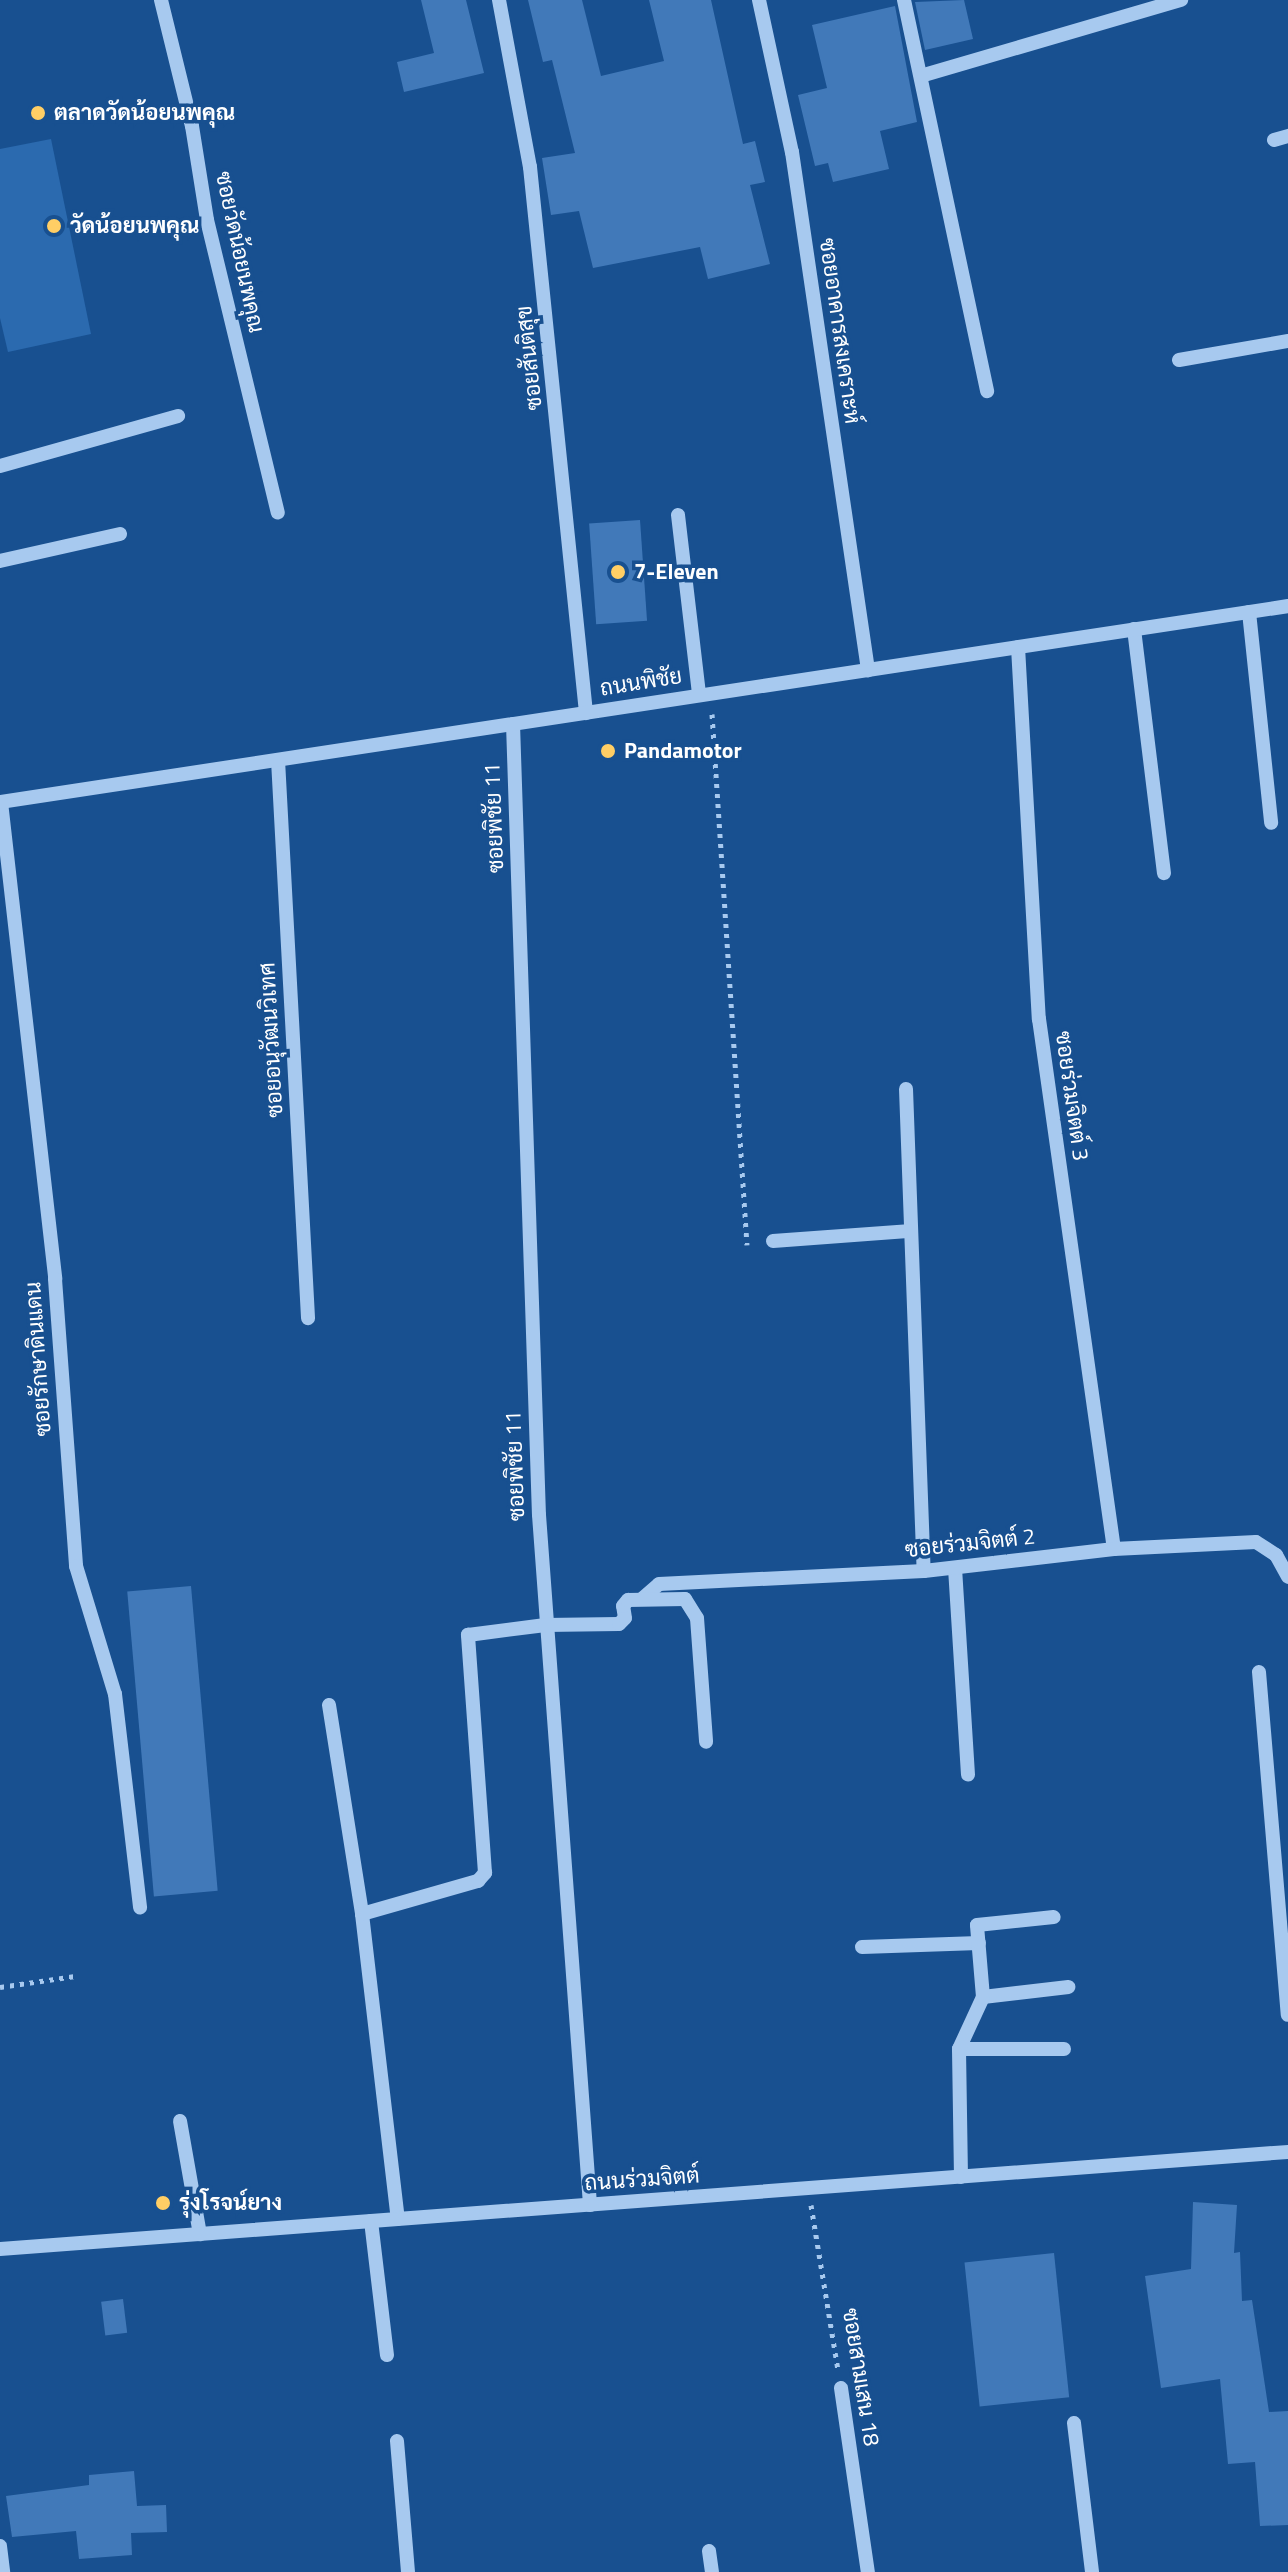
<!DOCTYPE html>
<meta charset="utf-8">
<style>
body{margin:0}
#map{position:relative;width:1288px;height:2572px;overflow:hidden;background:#185090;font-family:"Titillium Web",Sarabun,sans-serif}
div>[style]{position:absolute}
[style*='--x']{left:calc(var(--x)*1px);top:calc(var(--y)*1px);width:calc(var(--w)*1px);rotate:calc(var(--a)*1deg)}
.green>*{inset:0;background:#2b6aaf}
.building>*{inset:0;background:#4179b9;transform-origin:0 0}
.path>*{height:5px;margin-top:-2.5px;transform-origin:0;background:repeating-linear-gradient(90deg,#a7c9ef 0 4px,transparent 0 10px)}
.minor>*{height:14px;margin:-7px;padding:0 7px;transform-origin:7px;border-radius:7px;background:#a7c9ef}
.dots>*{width:22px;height:22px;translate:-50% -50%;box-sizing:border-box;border:4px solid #185090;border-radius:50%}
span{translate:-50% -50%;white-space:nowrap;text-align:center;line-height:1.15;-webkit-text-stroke:7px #185090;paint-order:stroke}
.poi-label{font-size:22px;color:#fff;font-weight:700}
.left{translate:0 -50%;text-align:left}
.street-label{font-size:22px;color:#fff}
</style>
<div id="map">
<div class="green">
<div style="clip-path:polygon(51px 139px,91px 334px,8px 352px,0 318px,0 149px)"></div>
</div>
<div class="building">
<div style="clip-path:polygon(421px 0,466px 0,484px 73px,404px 92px,397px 62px,434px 53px)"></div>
<div style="clip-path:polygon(528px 0,582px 0,601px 76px,664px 61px,649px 0,711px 0,743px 144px,755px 141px,765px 182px,750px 185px,770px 264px,708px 279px,700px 247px,593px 268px,579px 211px,551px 215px,542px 158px,575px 153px,552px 60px,543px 62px)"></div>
<div style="clip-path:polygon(964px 0,973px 39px,925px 50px,915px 2px)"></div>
<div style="clip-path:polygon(895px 6px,917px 122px,880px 131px,889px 169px,833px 182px,828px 163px,815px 166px,798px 95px,827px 88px,812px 25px)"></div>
<div style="left:640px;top:520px;width:101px;height:51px;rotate:86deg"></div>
<div style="left:191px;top:1586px;width:306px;height:64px;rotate:85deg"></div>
<div style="clip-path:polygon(1193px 2202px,1237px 2205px,1234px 2253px,1240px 2252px,1242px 2301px,1252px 2300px,1269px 2412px,1288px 2411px,1288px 2525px,1260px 2526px,1255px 2462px,1228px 2464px,1220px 2379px,1161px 2388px,1145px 2276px,1191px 2269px)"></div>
<div style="left:1054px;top:2253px;width:145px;height:90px;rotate:84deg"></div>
<div style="left:123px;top:2299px;width:34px;height:22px;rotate:83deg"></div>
<div style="clip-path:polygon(134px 2471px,137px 2506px,166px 2505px,167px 2532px,131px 2533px,132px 2555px,79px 2559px,76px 2531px,12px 2537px,6px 2496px,89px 2485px,89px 2475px)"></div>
</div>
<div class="path">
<div style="--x:712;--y:714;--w:532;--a:86.23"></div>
<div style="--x:0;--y:1987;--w:76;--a:-8.3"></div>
<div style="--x:811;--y:2205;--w:166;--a:80.7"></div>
</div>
<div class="minor">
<div style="--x:161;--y:0;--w:130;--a:76.2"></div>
<div style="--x:192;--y:126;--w:95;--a:80.9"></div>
<div style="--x:207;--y:220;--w:301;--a:76.4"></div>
<div style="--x:499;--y:0;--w:170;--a:79.5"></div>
<div style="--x:530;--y:167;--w:549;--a:84.14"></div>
<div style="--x:759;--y:0;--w:156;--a:77.8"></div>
<div style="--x:792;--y:152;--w:524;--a:81.65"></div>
<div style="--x:904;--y:0;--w:400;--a:78"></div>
<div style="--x:924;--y:75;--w:268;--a:-16.3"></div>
<div style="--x:1274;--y:140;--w:15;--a:-16"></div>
<div style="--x:1179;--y:360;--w:111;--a:-9.9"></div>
<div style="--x:0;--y:466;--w:185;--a:-15.7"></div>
<div style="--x:678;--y:515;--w:181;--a:83.3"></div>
<div style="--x:0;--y:561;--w:123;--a:-12.7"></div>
<div style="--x:1249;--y:612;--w:212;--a:84"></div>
<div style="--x:1134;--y:629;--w:246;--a:83"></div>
<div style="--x:1018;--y:647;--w:373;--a:86.8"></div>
<div style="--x:1039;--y:1019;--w:535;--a:81.95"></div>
<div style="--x:513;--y:724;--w:791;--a:88.12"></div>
<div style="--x:539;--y:1515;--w:692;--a:85.77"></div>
<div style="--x:278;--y:760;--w:559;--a:86.92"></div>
<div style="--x:0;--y:802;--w:1303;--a:-8.65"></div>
<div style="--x:1;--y:802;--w:480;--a:83.5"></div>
<div style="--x:55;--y:1279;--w:288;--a:85.8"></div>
<div style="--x:76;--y:1566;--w:134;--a:73.1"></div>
<div style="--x:115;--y:1694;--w:215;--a:83.3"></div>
<div style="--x:906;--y:1089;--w:482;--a:87.9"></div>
<div style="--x:773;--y:1241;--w:135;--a:-4.2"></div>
<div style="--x:955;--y:1568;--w:207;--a:86.4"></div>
<div style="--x:643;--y:1598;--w:21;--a:-41"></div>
<div style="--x:659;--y:1584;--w:265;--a:-2.8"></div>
<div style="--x:924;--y:1571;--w:191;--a:-6.6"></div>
<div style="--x:1114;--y:1549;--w:142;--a:-2.8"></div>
<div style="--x:1256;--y:1542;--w:24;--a:33"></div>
<div style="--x:1276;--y:1555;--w:25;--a:61"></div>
<div style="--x:1259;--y:1672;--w:344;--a:85.2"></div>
<div style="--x:329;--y:1705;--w:212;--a:81"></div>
<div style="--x:362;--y:1914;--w:307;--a:83.3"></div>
<div style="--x:362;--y:1914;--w:121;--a:-15.9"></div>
<div style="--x:478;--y:1881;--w:11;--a:-49"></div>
<div style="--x:485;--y:1873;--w:239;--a:-94.1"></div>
<div style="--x:468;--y:1635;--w:78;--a:-7.4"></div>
<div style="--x:545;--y:1625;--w:74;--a:-0.8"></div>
<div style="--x:619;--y:1624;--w:8;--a:-45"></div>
<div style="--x:625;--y:1618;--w:12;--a:-99"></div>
<div style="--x:623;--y:1606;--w:8;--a:-50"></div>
<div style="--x:628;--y:1600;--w:57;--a:-1"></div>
<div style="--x:685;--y:1599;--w:22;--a:58"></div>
<div style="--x:697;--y:1618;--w:124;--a:85.8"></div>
<div style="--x:862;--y:1947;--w:117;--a:-2"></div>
<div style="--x:983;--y:1997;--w:86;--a:-6.7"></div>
<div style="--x:959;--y:2049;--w:105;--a:0"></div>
<div style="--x:180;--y:2121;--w:115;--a:80"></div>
<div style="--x:961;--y:2177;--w:128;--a:-90.9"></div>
<div style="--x:959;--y:2049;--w:57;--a:-65.2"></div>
<div style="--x:983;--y:1997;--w:72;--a:-94.8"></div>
<div style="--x:977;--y:1925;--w:77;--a:-5.9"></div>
<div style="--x:371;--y:2221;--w:135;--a:83.2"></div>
<div style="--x:0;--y:2249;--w:1292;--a:-4.31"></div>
<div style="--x:841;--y:2388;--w:186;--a:81.7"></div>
<div style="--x:1074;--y:2423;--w:150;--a:83.1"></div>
<div style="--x:397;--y:2441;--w:131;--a:85.2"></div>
<div style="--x:0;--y:2546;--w:26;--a:83"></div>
<div style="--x:709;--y:2551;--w:21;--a:82"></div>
</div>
<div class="dots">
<div style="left:38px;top:113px;background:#ffce65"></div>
<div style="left:54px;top:226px;background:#ffce65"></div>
<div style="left:618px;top:572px;background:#ffce65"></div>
<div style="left:608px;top:751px;background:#ffce65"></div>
<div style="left:163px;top:2203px;background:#ffce65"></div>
</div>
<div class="poi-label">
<span class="left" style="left:54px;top:113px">ตลาดวัดน้อยนพคุณ</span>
<span class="left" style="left:70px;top:226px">วัดน้อยนพคุณ</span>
<span class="left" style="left:634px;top:572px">7-Eleven</span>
<span class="left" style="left:624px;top:751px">Pandamotor</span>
<span class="left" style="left:179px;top:2203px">รุ่งโรจน์ยาง</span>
</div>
<div class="street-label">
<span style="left:240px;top:252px;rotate:78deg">ซอยวัดน้อยนพคุณ</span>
<span style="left:840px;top:331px;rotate:82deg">ซอยอาคารสงเคราะห์</span>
<span style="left:529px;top:358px;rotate:-96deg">ซอยสันติสุข</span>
<span style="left:641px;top:682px;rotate:-9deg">ถนนพิชัย</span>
<span style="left:494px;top:818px;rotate:-92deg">ซอยพิชัย 11</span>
<span style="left:271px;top:1040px;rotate:-93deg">ซอยอนุวัฒนวิเทศ</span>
<span style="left:1072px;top:1096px;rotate:82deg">ซอยร่วมจิตต์ 3</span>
<span style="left:38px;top:1359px;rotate:-94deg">ซอยรักษาดินแดน</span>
<span style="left:515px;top:1466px;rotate:-92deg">ซอยพิชัย 11</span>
<span style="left:970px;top:1543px;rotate:-6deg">ซอยร่วมจิตต์ 2</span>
<span style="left:642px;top:2179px;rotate:-4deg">ถนนร่วมจิตต์</span>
<span style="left:861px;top:2377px;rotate:81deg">ซอยสามเสน 18</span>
</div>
</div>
